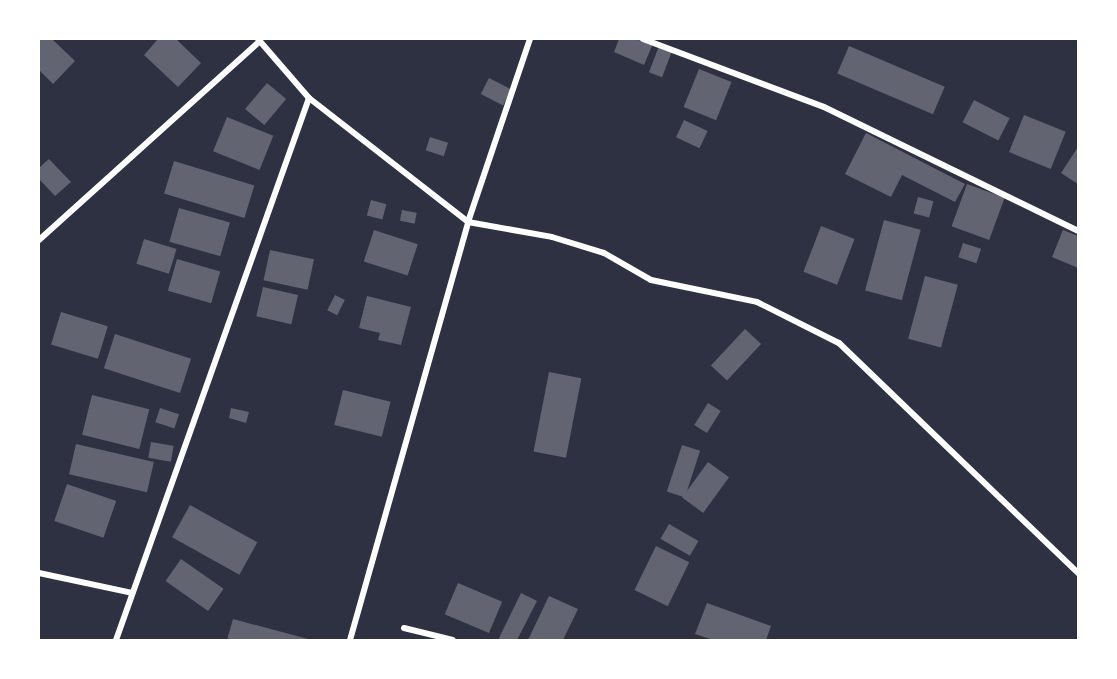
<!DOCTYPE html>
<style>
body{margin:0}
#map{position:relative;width:1117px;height:679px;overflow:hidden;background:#2d3142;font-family:Raleway,sans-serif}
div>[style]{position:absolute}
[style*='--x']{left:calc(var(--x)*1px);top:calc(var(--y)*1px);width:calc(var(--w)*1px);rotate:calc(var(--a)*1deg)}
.building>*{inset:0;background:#626471;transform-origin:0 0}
.minor>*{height:6px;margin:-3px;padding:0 3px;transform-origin:3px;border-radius:3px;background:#fff}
span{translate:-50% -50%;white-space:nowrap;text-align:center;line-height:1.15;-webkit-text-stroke:6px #fff;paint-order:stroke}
.frame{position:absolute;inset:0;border:40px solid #fff;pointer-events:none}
</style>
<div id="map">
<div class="building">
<div style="clip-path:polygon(39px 39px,52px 39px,75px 61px,53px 84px,39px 70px)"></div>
<div style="clip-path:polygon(158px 39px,176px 39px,201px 63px,178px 87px,144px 55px)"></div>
<div style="clip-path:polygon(619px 39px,654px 41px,644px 65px,614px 52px)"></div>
<div style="left:659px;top:46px;width:14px;height:28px;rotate:21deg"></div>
<div style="left:849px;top:46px;width:104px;height:30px;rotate:23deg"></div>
<div style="left:699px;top:69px;width:35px;height:41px;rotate:22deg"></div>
<div style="left:489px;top:78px;width:25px;height:18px;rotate:27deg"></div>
<div style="left:267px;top:83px;width:25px;height:34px;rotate:40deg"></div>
<div style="left:974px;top:100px;width:40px;height:25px;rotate:27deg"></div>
<div style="left:1024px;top:115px;width:45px;height:40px;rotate:22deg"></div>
<div style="left:227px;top:117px;width:50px;height:37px;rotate:22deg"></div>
<div style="left:684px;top:120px;width:26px;height:19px;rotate:25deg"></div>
<div style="clip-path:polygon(866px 133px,965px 184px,955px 202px,902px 175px,891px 197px,845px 174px)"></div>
<div style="left:430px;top:137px;width:19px;height:14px;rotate:18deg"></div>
<div style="clip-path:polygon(1078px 147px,1078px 184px,1061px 173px)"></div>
<div style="clip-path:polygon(49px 159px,71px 182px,55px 196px,39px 179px,39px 168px)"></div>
<div style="left:174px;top:161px;width:84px;height:34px;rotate:17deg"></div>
<div style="left:967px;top:184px;width:40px;height:45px;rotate:20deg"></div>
<div style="left:918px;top:197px;width:16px;height:17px;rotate:15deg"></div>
<div style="left:371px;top:200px;width:16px;height:16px;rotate:15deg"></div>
<div style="left:179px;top:208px;width:53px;height:35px;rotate:16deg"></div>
<div style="left:402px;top:210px;width:15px;height:11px;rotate:11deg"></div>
<div style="left:884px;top:220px;width:38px;height:73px;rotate:15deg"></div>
<div style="left:821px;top:226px;width:36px;height:49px;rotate:21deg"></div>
<div style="left:374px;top:230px;width:46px;height:33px;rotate:18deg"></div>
<div style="clip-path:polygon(1063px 230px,1078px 236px,1078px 268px,1052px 257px)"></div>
<div style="left:144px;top:239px;width:34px;height:26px;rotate:17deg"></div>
<div style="left:963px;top:243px;width:19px;height:15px;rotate:18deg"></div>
<div style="left:270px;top:250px;width:45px;height:31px;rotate:12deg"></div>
<div style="left:177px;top:259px;width:45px;height:33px;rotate:16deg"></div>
<div style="left:925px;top:276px;width:34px;height:65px;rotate:15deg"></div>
<div style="left:263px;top:287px;width:36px;height:30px;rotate:13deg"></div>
<div style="left:335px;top:295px;width:11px;height:17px;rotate:27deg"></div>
<div style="clip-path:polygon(367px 296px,411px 307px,401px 345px,378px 340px,380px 333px,359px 328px)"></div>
<div style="left:61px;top:312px;width:49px;height:34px;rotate:17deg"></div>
<div style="left:745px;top:329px;width:22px;height:50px;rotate:43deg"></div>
<div style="left:115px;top:334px;width:80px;height:36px;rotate:18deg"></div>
<div style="left:549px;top:372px;width:33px;height:81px;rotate:11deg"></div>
<div style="left:343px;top:390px;width:49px;height:36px;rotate:14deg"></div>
<div style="left:92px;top:395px;width:59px;height:41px;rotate:14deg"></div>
<div style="left:708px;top:403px;width:15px;height:26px;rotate:32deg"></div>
<div style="left:160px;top:408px;width:20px;height:15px;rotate:18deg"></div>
<div style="clip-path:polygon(231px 408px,249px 412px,246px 423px,229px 418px)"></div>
<div style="left:151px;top:442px;width:23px;height:16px;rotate:10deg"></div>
<div style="left:76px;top:444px;width:80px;height:31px;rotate:13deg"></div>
<div style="left:682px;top:445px;width:19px;height:49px;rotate:18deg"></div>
<div style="left:708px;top:462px;width:26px;height:44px;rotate:36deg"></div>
<div style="left:67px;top:484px;width:52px;height:39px;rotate:19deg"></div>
<div style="left:190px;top:505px;width:77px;height:37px;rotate:29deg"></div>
<div style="left:669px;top:524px;width:34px;height:17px;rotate:30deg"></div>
<div style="left:656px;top:546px;width:37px;height:49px;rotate:26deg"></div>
<div style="left:181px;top:559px;width:52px;height:27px;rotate:35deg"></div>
<div style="left:458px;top:583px;width:48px;height:34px;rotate:23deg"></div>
<div style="clip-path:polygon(521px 593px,537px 601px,517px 640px,498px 640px)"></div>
<div style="clip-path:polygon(549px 596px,578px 609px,563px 640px,528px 640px)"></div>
<div style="clip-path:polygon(707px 603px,771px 626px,766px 640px,713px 640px,695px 634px)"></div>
<div style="clip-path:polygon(233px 619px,308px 639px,308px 640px,227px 640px)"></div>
</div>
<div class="minor">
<div style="--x:258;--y:39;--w:78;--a:49.2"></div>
<div style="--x:309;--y:98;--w:202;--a:37.9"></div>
<div style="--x:468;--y:222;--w:85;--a:10.1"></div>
<div style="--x:552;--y:237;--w:54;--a:17.1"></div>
<div style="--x:604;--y:253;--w:54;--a:29.9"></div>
<div style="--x:651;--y:280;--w:108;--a:11.7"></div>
<div style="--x:757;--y:302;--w:92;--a:26.6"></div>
<div style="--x:839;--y:343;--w:332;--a:43.9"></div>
<div style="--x:643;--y:39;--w:193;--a:20.6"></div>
<div style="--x:824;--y:107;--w:283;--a:26"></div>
<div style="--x:39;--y:240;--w:297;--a:-42"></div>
<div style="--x:39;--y:573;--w:95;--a:12.1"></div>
<div style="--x:404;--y:628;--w:50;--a:13.8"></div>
<div style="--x:116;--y:640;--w:575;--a:-70.4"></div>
<div style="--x:350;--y:640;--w:434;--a:-74.2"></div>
<div style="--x:468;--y:222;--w:193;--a:-71.3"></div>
</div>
<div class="frame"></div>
</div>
